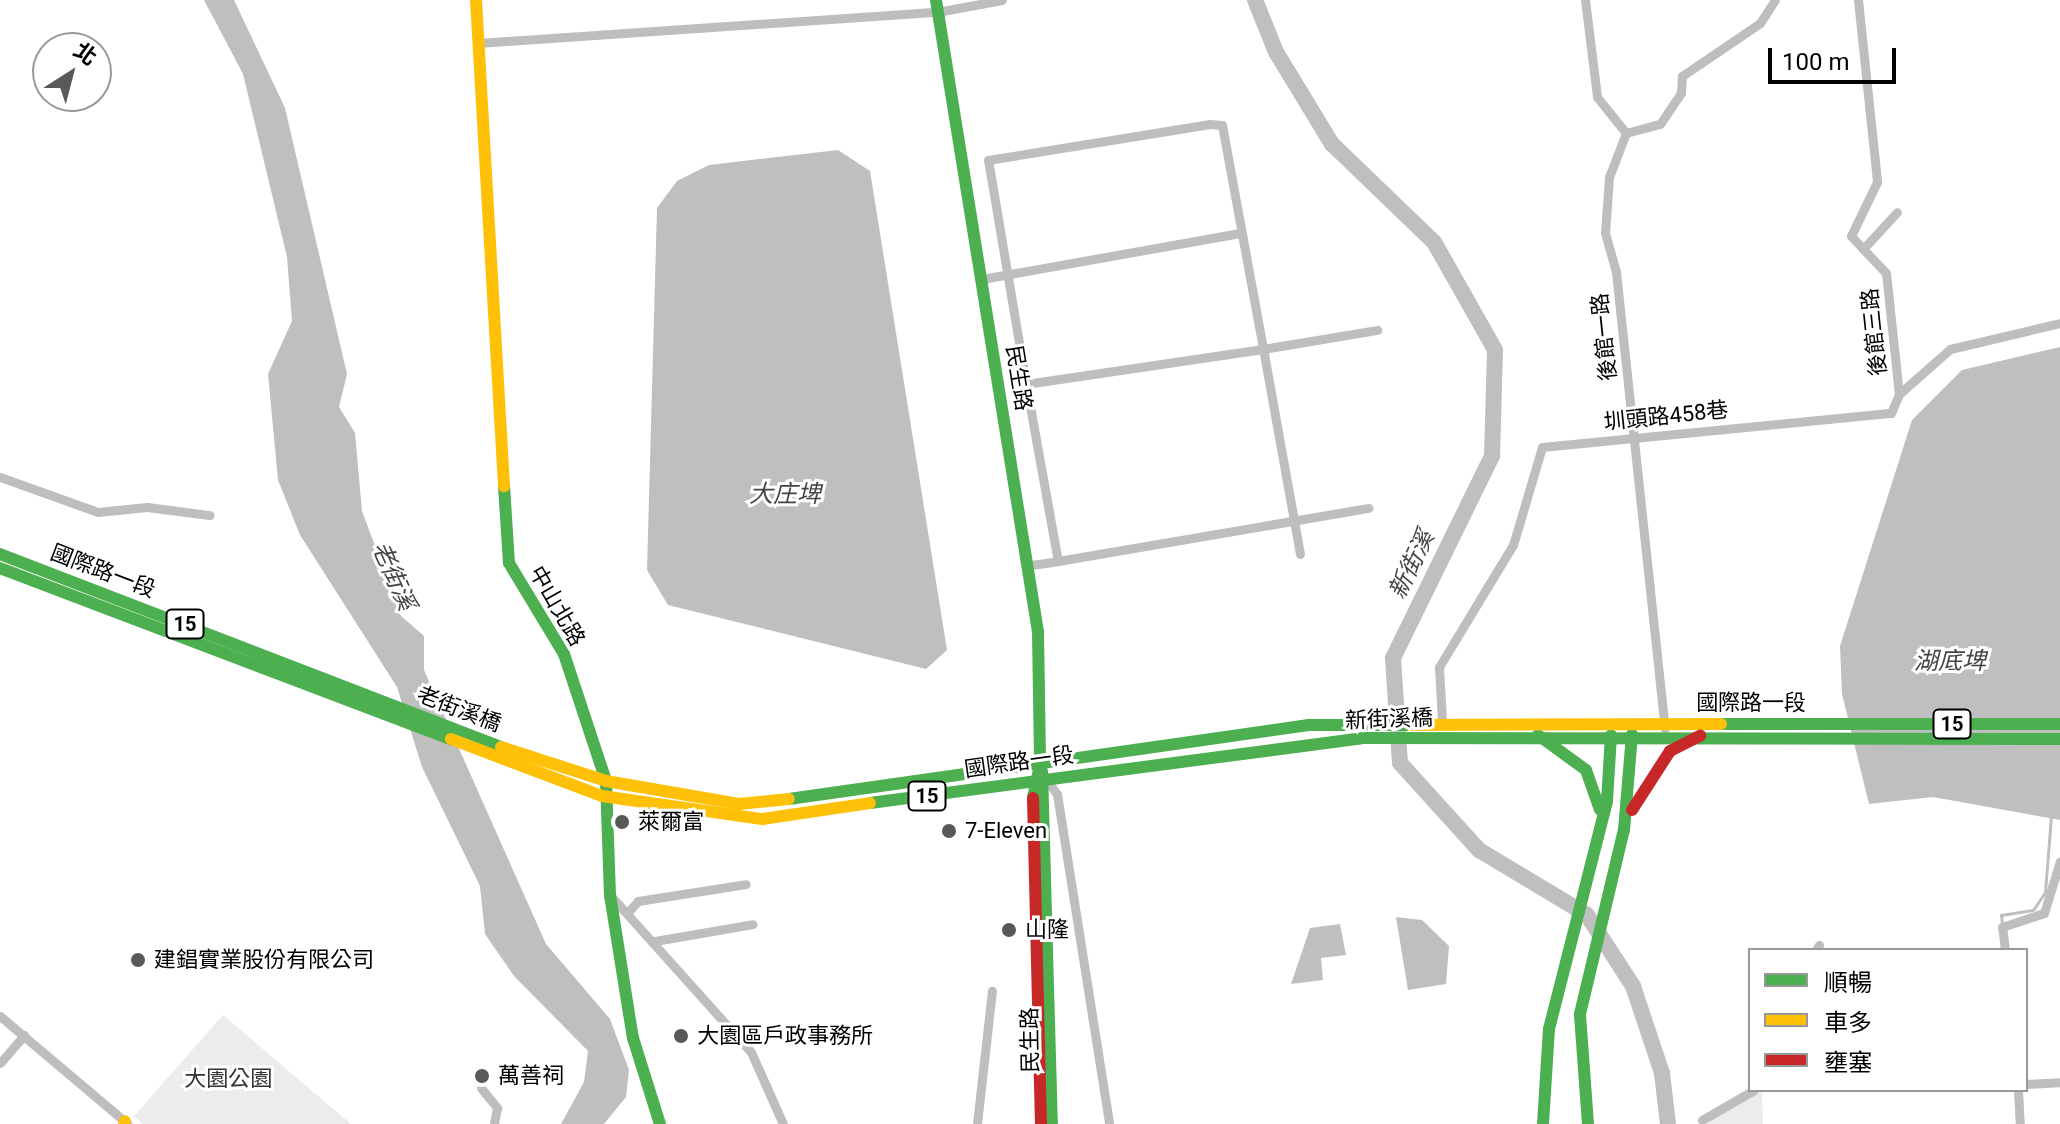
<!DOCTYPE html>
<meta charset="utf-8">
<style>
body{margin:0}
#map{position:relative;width:2060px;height:1124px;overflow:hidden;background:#fff;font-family:Roboto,"Noto Sans TC",sans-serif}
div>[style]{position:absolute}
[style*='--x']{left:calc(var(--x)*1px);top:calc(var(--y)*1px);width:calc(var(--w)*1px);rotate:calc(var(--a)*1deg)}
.green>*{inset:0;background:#ececec}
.water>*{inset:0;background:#bfbfbf}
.stream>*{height:3px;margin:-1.5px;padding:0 1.5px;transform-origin:1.5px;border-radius:1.5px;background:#bfbfbf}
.river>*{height:16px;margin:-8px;padding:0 8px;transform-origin:8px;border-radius:8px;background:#bfbfbf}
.street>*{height:9px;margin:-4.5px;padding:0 4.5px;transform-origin:4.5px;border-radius:4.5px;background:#bebebe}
.fast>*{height:12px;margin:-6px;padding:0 6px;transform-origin:6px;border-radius:6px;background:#4caf50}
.slow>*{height:12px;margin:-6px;padding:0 6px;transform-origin:6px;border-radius:6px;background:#ffc107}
.jam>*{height:12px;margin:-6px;padding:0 6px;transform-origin:6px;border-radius:6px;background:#c62828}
.dots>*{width:22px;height:22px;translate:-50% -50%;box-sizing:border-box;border:4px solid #fff;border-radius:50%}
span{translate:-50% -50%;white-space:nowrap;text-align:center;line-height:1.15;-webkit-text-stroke:6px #fff;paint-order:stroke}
.shield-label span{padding:2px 6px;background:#fff;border:2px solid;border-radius:6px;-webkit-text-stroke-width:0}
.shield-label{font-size:20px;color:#000;font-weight:700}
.street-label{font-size:22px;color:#000}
.poi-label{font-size:22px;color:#000}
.left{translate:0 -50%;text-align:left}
.park-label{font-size:22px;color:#333}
.water-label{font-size:24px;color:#444;font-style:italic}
.legend{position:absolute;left:1748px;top:948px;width:280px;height:144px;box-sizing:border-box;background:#fff;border:2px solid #999;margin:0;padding:10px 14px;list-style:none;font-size:24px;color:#000}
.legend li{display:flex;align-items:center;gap:16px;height:40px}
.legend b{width:40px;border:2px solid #999}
.north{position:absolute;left:32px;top:32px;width:80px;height:80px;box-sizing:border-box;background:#fff;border:2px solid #999;border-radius:50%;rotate:36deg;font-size:22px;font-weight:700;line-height:32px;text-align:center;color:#000}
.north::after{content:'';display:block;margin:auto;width:28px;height:36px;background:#595959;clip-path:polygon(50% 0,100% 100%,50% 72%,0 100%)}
.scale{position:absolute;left:1768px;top:48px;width:128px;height:36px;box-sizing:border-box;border:4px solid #000;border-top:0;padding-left:10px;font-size:24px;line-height:28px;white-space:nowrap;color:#000;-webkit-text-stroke:6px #fff;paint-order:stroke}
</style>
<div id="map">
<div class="green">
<div style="clip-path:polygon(223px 1015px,351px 1124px,143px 1124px,134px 1116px)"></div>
<div style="clip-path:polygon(1762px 1092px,1763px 1124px,1707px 1124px,1728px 1101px)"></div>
</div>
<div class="water">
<div style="clip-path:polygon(204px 0,234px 0,285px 108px,347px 374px,339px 407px,355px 433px,362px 511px,401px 616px,424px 636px,424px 670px,546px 944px,610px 1019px,629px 1070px,626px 1097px,604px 1124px,561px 1124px,584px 1082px,588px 1051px,514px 976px,485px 934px,480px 886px,422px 767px,397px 687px,300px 535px,278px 480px,268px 374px,292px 321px,287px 257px,243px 74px)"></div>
<div style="clip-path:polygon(838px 150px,870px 171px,947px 650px,926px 669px,668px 605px,647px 570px,657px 208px,677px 181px,709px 165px)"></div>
<div style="clip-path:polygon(2060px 347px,2060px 820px,1933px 797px,1869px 804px,1842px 694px,1840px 646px,1912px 420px,1962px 370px)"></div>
<div style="clip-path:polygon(1396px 917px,1422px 920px,1449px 946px,1446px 984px,1408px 990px)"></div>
<div style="clip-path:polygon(1340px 924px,1346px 955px,1321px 958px,1323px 980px,1291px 984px,1310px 928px)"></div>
</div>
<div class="stream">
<div style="--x:2002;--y:924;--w:9;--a:-96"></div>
<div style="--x:2001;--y:915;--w:32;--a:-9"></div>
<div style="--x:2033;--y:910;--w:22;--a:-56"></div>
<div style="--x:2045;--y:892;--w:76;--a:-85.5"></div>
</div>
<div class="river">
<div style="--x:1255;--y:0;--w:56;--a:68"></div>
<div style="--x:1276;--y:52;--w:108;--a:58.7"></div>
<div style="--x:1332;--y:144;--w:141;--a:43.9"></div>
<div style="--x:1434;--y:242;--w:124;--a:60.5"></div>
<div style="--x:1495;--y:350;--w:106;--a:91.6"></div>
<div style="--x:1492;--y:456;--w:225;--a:116.1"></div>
<div style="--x:1393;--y:658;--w:105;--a:86.2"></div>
<div style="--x:1400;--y:763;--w:118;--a:47.8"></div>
<div style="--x:1479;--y:850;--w:126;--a:31"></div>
<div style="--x:1587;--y:915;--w:85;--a:57.1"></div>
<div style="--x:1633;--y:986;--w:92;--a:71.6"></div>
<div style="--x:1662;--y:1073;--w:51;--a:83.3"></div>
</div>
<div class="street">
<div style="--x:1585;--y:0;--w:98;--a:82.9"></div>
<div style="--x:1597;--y:97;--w:46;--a:51.1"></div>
<div style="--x:1626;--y:133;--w:47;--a:111.1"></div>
<div style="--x:1609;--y:177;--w:56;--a:94.1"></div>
<div style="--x:1605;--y:233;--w:41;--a:74.2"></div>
<div style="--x:1616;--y:272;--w:459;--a:83.9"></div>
<div style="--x:1858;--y:0;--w:183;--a:84"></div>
<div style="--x:1877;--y:182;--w:60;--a:115.7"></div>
<div style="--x:1851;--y:236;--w:51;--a:46.6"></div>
<div style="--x:1886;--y:273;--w:122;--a:83.9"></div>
<div style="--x:478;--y:43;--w:460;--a:-3.9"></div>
<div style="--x:937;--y:12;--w:66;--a:-10.5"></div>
<div style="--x:1210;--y:124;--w:12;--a:5"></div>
<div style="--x:1222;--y:125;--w:228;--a:79.6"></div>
<div style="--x:1263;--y:349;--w:240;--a:171.6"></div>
<div style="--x:1026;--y:384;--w:227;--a:-99.6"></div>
<div style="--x:988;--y:160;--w:225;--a:-9.2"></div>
<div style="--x:1626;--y:133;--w:35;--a:-15"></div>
<div style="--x:1660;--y:124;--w:37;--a:-56"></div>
<div style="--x:1681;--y:93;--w:17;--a:-87"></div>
<div style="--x:1682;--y:76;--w:94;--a:-34.2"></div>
<div style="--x:1760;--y:23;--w:27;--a:-57"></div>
<div style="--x:1863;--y:249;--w:50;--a:-47.4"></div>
<div style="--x:982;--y:279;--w:262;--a:-10.1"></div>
<div style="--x:1026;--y:384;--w:180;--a:79.8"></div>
<div style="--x:1058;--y:561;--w:315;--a:-9.7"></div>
<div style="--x:0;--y:477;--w:104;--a:19.7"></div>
<div style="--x:98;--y:512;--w:49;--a:-5.8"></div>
<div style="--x:147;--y:507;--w:63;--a:7.4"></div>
<div style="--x:1300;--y:554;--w:208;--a:-100.2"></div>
<div style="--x:1263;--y:349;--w:116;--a:-9.5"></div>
<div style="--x:1031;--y:565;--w:27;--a:-8"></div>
<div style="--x:1442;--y:721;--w:54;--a:-93.2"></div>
<div style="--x:1439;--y:667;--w:143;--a:-58.8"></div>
<div style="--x:1513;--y:545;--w:102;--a:-73.5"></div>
<div style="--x:1542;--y:447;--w:351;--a:-5.6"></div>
<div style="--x:1891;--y:413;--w:21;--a:-67"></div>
<div style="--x:1899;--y:394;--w:68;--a:-41.4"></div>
<div style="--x:1950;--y:349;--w:113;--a:-13.3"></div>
<div style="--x:1046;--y:779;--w:19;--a:54"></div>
<div style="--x:1057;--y:794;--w:334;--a:81"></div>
<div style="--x:610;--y:895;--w:211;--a:48.1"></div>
<div style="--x:751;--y:1052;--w:79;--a:66"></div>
<div style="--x:629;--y:911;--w:13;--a:-48"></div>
<div style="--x:638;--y:901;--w:109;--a:-8.9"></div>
<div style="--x:655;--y:941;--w:99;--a:-9.8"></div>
<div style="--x:1816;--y:950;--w:6;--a:-59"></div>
<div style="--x:2005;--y:950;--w:23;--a:-97"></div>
<div style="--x:2002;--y:927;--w:44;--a:-18.4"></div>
<div style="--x:2044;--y:913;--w:54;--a:-72.9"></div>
<div style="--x:0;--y:1016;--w:167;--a:40.2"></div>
<div style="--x:0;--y:1063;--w:37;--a:-49"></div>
<div style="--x:2026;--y:1084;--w:34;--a:-3"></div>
<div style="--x:481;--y:1088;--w:26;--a:51"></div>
<div style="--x:497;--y:1108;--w:16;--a:101"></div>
<div style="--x:2018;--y:1090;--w:34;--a:87"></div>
<div style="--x:1702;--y:1120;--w:60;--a:-30"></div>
<div style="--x:977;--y:1124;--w:134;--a:-83.6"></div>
</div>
<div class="fast">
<div style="--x:936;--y:0;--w:640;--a:80.83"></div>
<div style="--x:1038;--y:632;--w:133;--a:89.1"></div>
<div style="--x:1040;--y:765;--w:34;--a:102"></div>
<div style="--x:504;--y:486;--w:77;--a:86.3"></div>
<div style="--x:509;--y:563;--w:106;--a:58.9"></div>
<div style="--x:564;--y:654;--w:134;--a:71.7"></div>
<div style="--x:606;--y:781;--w:114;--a:88"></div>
<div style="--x:610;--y:895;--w:145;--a:80.9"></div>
<div style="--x:633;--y:1038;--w:90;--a:72.6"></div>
<div style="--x:0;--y:554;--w:537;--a:21.07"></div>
<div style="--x:0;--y:568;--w:482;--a:20.8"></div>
<div style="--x:1721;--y:724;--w:339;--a:0"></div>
<div style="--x:1538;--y:735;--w:59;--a:36.1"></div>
<div style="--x:1586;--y:770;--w:42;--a:70.7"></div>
<div style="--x:1042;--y:771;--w:353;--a:88.4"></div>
<div style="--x:789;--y:799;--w:525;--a:-8.1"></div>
<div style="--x:1309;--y:725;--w:102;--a:0"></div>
<div style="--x:870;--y:803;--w:496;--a:-7.5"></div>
<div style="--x:1362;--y:738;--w:698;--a:0.08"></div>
<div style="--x:1543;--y:1124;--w:95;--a:-86.4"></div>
<div style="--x:1549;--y:1029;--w:235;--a:-75.7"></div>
<div style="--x:1607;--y:801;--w:66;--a:-86.5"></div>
<div style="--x:1588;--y:1124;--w:110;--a:-94.2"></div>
<div style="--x:1580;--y:1014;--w:189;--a:-76.6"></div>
<div style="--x:1624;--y:830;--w:96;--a:-85.2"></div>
</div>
<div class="slow">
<div style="--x:476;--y:0;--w:487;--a:86.7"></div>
<div style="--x:1411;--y:725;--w:310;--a:-0.2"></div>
<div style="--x:451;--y:739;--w:161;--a:20.7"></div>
<div style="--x:602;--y:796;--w:162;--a:8.2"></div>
<div style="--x:762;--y:819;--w:109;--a:-8.4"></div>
<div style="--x:501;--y:747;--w:110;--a:17.9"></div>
<div style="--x:606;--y:781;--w:135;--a:9.8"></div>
<div style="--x:739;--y:804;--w:50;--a:-5.7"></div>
<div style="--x:124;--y:1124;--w:3;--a:-72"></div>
</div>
<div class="jam">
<div style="--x:1033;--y:798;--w:326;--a:88.6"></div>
<div style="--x:1632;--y:810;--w:70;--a:-57.2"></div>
<div style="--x:1670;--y:751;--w:34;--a:-27"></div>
</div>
<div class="dots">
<div style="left:622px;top:822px;background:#595959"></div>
<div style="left:949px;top:831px;background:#595959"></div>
<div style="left:1009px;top:930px;background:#595959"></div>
<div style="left:138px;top:960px;background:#595959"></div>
<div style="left:681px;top:1036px;background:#595959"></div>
<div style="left:482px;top:1076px;background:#595959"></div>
</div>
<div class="shield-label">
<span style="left:185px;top:624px">15</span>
<span style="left:1952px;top:724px">15</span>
<span style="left:927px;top:796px">15</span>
</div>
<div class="street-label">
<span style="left:1874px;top:332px;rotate:-96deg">後館三路</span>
<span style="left:1604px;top:337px;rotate:-96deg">後館一路</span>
<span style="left:1019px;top:378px;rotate:81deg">民生路</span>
<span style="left:1666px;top:416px;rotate:-6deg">圳頭路458巷</span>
<span style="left:103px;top:571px;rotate:21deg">國際路一段</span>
<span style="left:557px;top:606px;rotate:60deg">中山北路</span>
<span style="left:1751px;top:703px">國際路一段</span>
<span style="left:459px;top:709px;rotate:21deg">老街溪橋</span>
<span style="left:1389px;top:719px;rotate:-2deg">新街溪橋</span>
<span style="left:1019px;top:762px;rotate:-8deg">國際路一段</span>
<span style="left:1030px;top:1040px;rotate:-91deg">民生路</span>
</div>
<div class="poi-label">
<span class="left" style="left:638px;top:822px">萊爾富</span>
<span class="left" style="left:965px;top:831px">7-Eleven</span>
<span class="left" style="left:1025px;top:930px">山隆</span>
<span class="left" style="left:154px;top:960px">建錩實業股份有限公司</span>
<span class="left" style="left:697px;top:1036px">大園區戶政事務所</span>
<span class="left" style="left:498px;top:1076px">萬善祠</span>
</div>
<div class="park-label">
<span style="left:228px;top:1079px">大園公園</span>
</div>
<div class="water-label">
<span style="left:785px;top:495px">大庄埤</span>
<span style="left:1412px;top:565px;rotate:-64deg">新街溪</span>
<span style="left:393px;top:576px;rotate:66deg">老街溪</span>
<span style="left:1950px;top:662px">湖底埤</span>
</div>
<ul class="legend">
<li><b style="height:10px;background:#4caf50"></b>順暢</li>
<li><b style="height:10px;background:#ffc107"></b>車多</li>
<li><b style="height:10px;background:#c62828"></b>壅塞</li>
</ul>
<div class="north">北</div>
<div class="scale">100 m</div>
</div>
